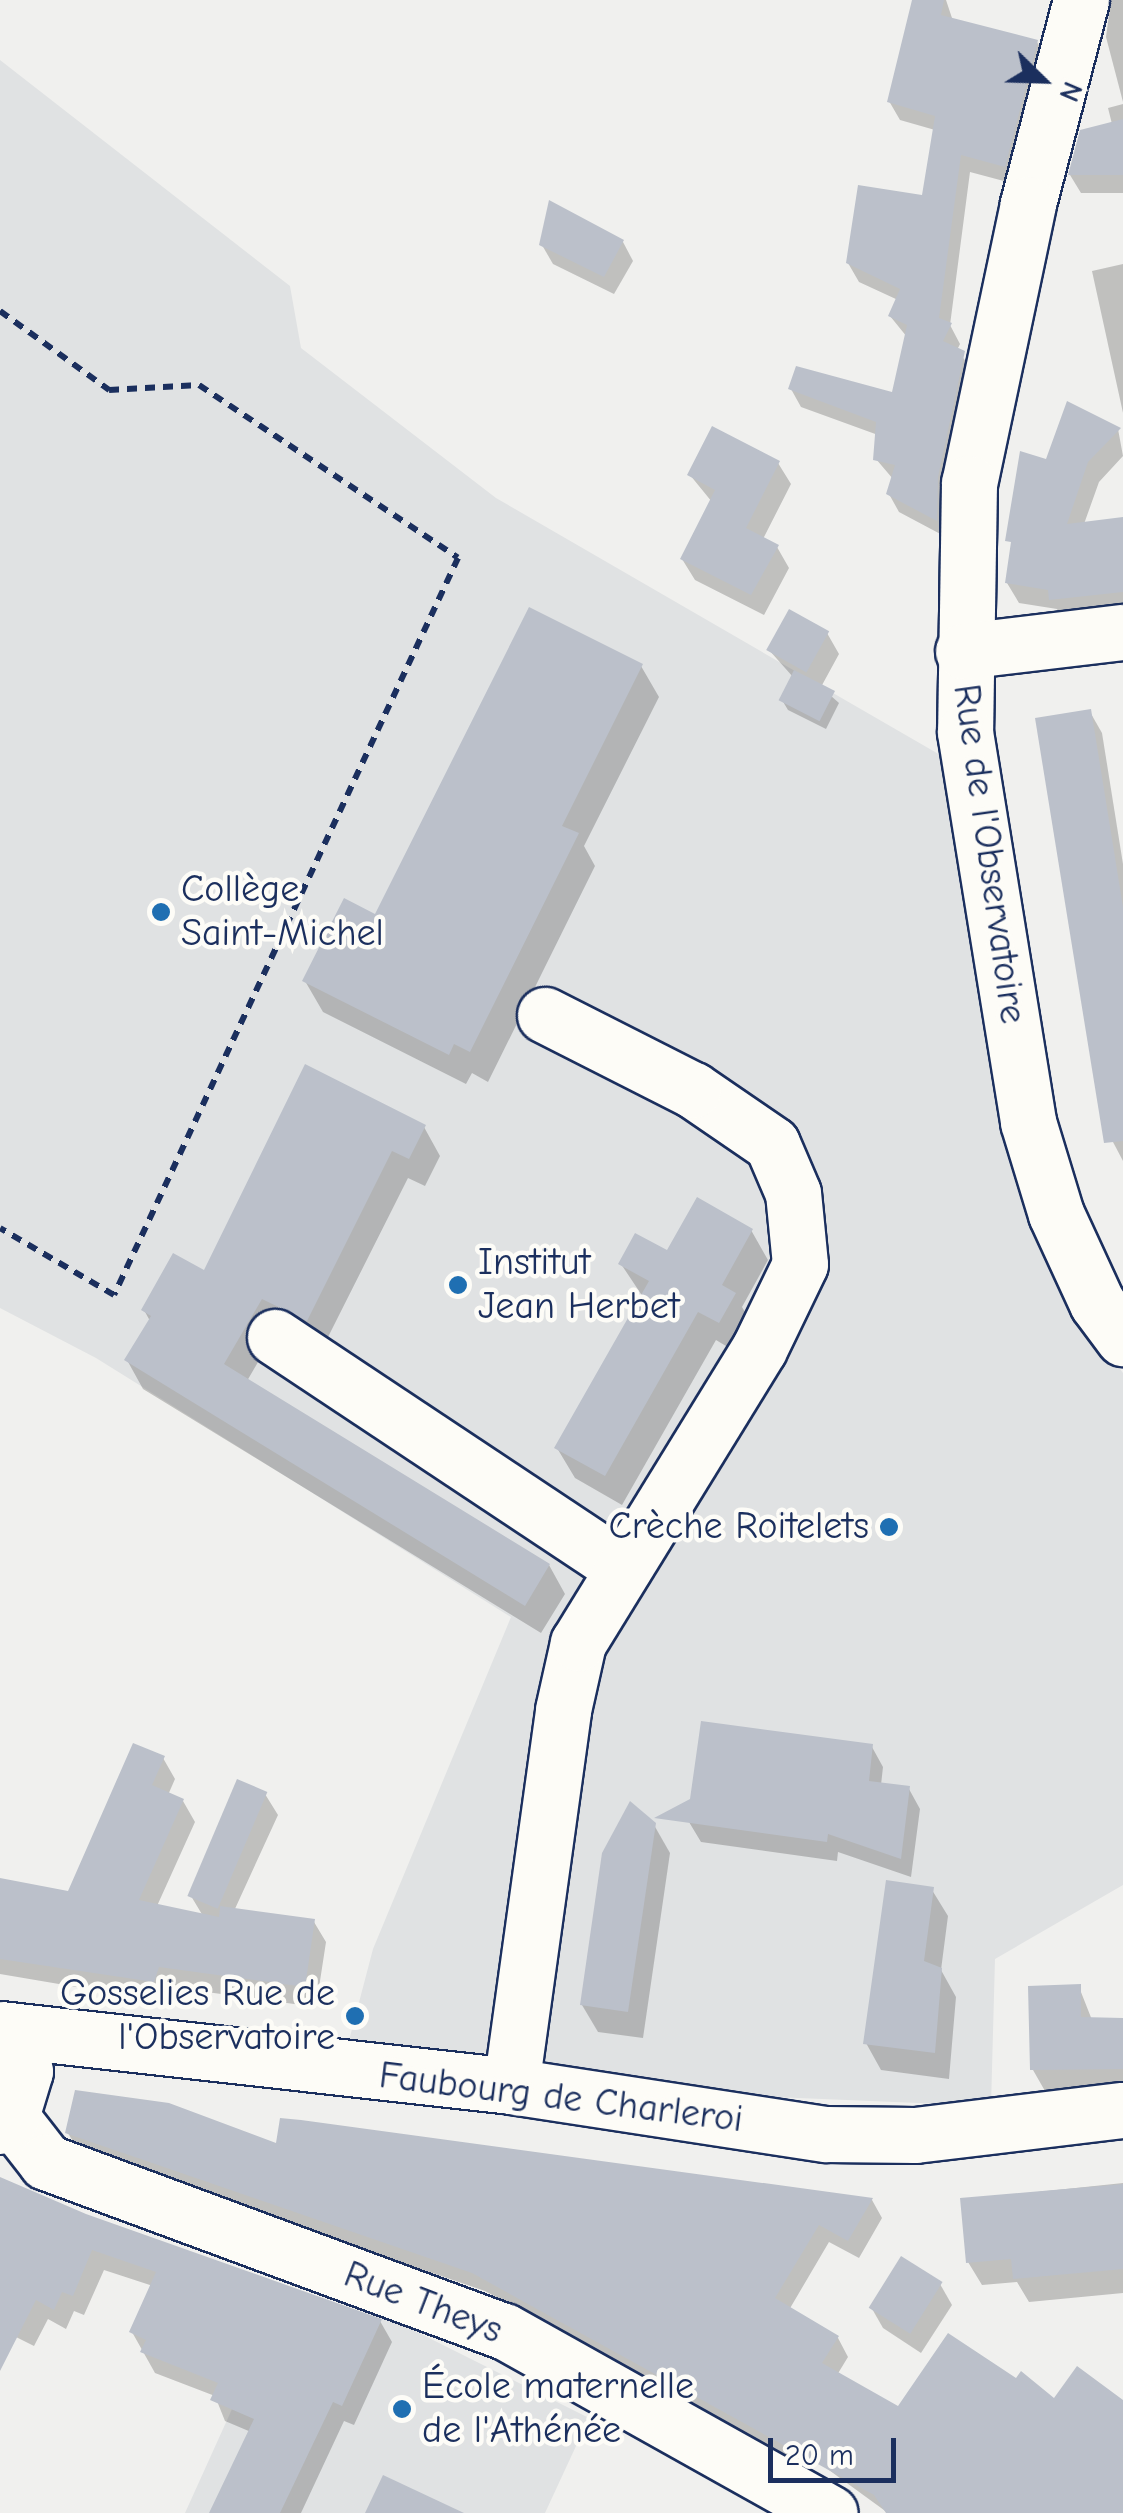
<!DOCTYPE html>
<meta charset="utf-8">
<style>
body{margin:0}
#map{position:relative;width:1123px;height:2513px;overflow:hidden;background:#f0f0ee;font-family:"Comic Neue",sans-serif}
div>[style]{position:absolute}
[style*='--x']{left:calc(var(--x)*1px);top:calc(var(--y)*1px);width:calc(var(--w)*1px);rotate:calc(var(--a)*1deg)}
.built>*{inset:0;background:#e0e2e3}
.shadow>*{inset:0;background:#0003}
.building>*{inset:0;background:#bbc0ca;transform-origin:0 0}
.path>*{height:6px;margin-top:-3px;transform-origin:0;background:repeating-linear-gradient(90deg,#1b2f5e 0 10px,transparent 0 18px)}
.roads{filter:drop-shadow(2px 0 #1b2f5e) drop-shadow(-2px 0 #1b2f5e) drop-shadow(0 2px #1b2f5e) drop-shadow(0 -2px #1b2f5e)}
.minor>*{height:55px;margin:-27.5px;padding:0 27.5px;transform-origin:27.5px;border-radius:27.5px;background:#fdfcf7}
.major>*{height:55px;margin:-27.5px;padding:0 27.5px;transform-origin:27.5px;border-radius:27.5px;background:#fdfcf7}
.dots>*{width:28px;height:28px;translate:-50% -50%;box-sizing:border-box;border:5px solid #fdfcf7;border-radius:50%}
span{translate:-50% -50%;white-space:nowrap;text-align:center;line-height:1.15;-webkit-text-stroke:9px #fdfcf7;paint-order:stroke}
.street-label{font-size:38px;color:#1b2f5e}
.poi-label{font-size:38px;color:#1b2f5e}
.left{translate:0 -50%;text-align:left}
.right{translate:-100% -50%;text-align:right}
.north{position:absolute;left:993px;top:30px;width:100px;height:100px;-webkit-text-stroke:8px #fdfcf7;paint-order:stroke;rotate:113deg;font-size:28px;font-weight:700;line-height:40px;text-align:center;color:#1b2f5e}
.north::after{content:'';display:block;margin:auto;width:35px;height:45px;background:#1b2f5e;clip-path:polygon(50% 0,100% 100%,50% 72%,0 100%)}
.scale{position:absolute;left:768px;top:2438px;width:128px;height:45px;box-sizing:border-box;border:5px solid #1b2f5e;border-top:0;padding-left:12px;font-size:30px;line-height:35px;white-space:nowrap;color:#1b2f5e;-webkit-text-stroke:8px #fdfcf7;paint-order:stroke}
</style>
<div id="map">
<div class="built">
<div style="clip-path:polygon(0 60px,290px 286px,301px 348px,496px 498px,961px 767px,1076px 1310px,1123px 1373px,1123px 1885px,995px 1959px,991px 2106px,511px 2086px,341px 2071px,373px 1949px,511px 1617px,96px 1358px,0 1308px)"></div>
<div style="clip-path:polygon(383px 2315px,589px 2418px,545px 2513px,185px 2513px,256px 2356px,344px 2400px)"></div>
</div>
<div class="shadow">
<div style="clip-path:polygon(914px 0,946px 0,953px 21px,1037px 42px,1047px 60px,1015px 184px,970px 172px,950px 325px,960px 344px,957px 350px,974px 372px,946px 537px,899px 512px,889px 494px,893px 479px,876px 459px,878px 435px,801px 407px,791px 389px,894px 395px,907px 337px,890px 316px,898px 300px,859px 282px,848px 263px,924px 198px,935px 130px,900px 120px,889px 101px)"></div>
<div style="clip-path:polygon(1111px 0,1123px 0,1123px 102px,1106px 37px)"></div>
<div style="clip-path:polygon(1123px 104px,1123px 193px,1081px 193px,1070px 175px,1112px 124px,1108px 108px)"></div>
<div style="clip-path:polygon(623px 242px,633px 261px,614px 294px,553px 264px,542px 245px)"></div>
<div style="clip-path:polygon(1123px 264px,1123px 413px,1092px 271px)"></div>
<div style="clip-path:polygon(1118px 429px,1123px 456px,1099px 482px,1084px 524px,1123px 520px,1123px 612px,1063px 620px,1057px 609px,1019px 603px,1007px 583px,1047px 463px)"></div>
<div style="clip-path:polygon(778px 463px,791px 484px,763px 539px,777px 547px,789px 568px,764px 615px,695px 580px,682px 559px,712px 502px,690px 475px)"></div>
<div style="clip-path:polygon(827px 633px,839px 654px,821px 687px,839px 703px,826px 729px,788px 710px,782px 700px,793px 677px,769px 650px)"></div>
<div style="clip-path:polygon(641px 666px,659px 697px,584px 846px,595px 866px,488px 1082px,472px 1073px,466px 1084px,323px 1012px,305px 981px)"></div>
<div style="clip-path:polygon(1090px 712px,1102px 733px,1123px 864px,1123px 1161px,1103px 1123px)"></div>
<div style="clip-path:polygon(424px 1127px,440px 1156px,425px 1186px,408px 1178px,323px 1347px,279px 1326px,247px 1381px,549px 1565px,565px 1594px,541px 1633px,143px 1389px,127px 1360px,150px 1321px,144px 1310px)"></div>
<div style="clip-path:polygon(751px 1230px,768px 1260px,742px 1307px,752px 1324px,736px 1352px,716px 1340px,622px 1505px,575px 1478px,557px 1448px,643px 1297px,621px 1264px)"></div>
<div style="clip-path:polygon(872px 1747px,883px 1767px,881px 1785px,909px 1789px,920px 1809px,911px 1877px,838px 1852px,837px 1861px,701px 1842px,689px 1822px)"></div>
<div style="clip-path:polygon(163px 1758px,175px 1779px,168px 1795px,183px 1801px,195px 1822px,157px 1906px,203px 1916px,191px 1896px,265px 1794px,278px 1815px,234px 1911px,314px 1922px,326px 1942px,316px 2007px,170px 1987px,165px 2002px,0 1974px,0 1881px,70px 1894px)"></div>
<div style="clip-path:polygon(654px 1825px,670px 1853px,643px 2038px,598px 2032px,582px 2005px)"></div>
<div style="clip-path:polygon(932px 1890px,948px 1916px,941px 1970px,956px 1997px,949px 2079px,881px 2070px,866px 2043px)"></div>
<div style="clip-path:polygon(1079px 1987px,1092px 2020px,1123px 2020px,1123px 2090px,1045px 2091px,1033px 2070px)"></div>
<div style="clip-path:polygon(68px 2133px,872px 2200px,882px 2218px,859px 2258px,829px 2242px,789px 2310px,838px 2338px,848px 2357px,837px 2375px,898px 2410px,1123px 2403px,1123px 2513px,888px 2513px,785px 2438px,799px 2462px,485px 2291px,79px 2152px)"></div>
<div style="clip-path:polygon(0 2180px,85px 2217px,380px 2321px,392px 2342px,354px 2425px,344px 2421px,301px 2513px,212px 2513px,251px 2432px,225px 2421px,215px 2396px,155px 2373px,132px 2332px,153px 2286px,104px 2270px,84px 2315px,74px 2311px,66px 2329px,48px 2319px,34px 2346px,0 2329px)"></div>
<div style="clip-path:polygon(1123px 2183px,1123px 2293px,1029px 2302px,1017px 2282px,982px 2285px,968px 2262px,963px 2200px)"></div>
<div style="clip-path:polygon(940px 2284px,952px 2305px,921px 2353px,883px 2328px,871px 2307px)"></div>
</div>
<div class="building">
<div style="clip-path:polygon(912px 0,944px 0,941px 15px,1038px 40px,1005px 167px,961px 155px,939px 318px,952px 323px,943px 341px,965px 351px,938px 477px,937px 521px,886px 494px,895px 465px,873px 460px,876px 422px,788px 389px,796px 366px,892px 392px,907px 325px,888px 316px,900px 289px,846px 263px,858px 185px,922px 195px,935px 116px,887px 102px)"></div>
<div style="clip-path:polygon(1123px 119px,1123px 175px,1068px 175px,1080px 130px)"></div>
<div style="clip-path:polygon(549px 200px,624px 240px,604px 277px,539px 245px)"></div>
<div style="clip-path:polygon(1067px 401px,1121px 428px,1088px 462px,1067px 524px,1123px 517px,1123px 592px,1049px 600px,1048px 590px,1005px 583px,1011px 542px,1005px 541px,1020px 451px,1046px 459px)"></div>
<div style="clip-path:polygon(712px 426px,780px 461px,746px 528px,779px 545px,751px 595px,680px 559px,715px 490px,687px 475px)"></div>
<div style="clip-path:polygon(529px 607px,643px 664px,562px 826px,579px 833px,470px 1052px,454px 1044px,449px 1055px,302px 981px,344px 898px,375px 914px)"></div>
<div style="left:789px;top:609px;width:46px;height:47px;rotate:29deg"></div>
<div style="left:794px;top:670px;width:46px;height:34px;rotate:27deg"></div>
<div style="clip-path:polygon(1091px 709px,1123px 907px,1123px 1141px,1104px 1143px,1035px 718px)"></div>
<div style="clip-path:polygon(305px 1064px,426px 1125px,409px 1159px,392px 1151px,307px 1321px,262px 1299px,224px 1364px,550px 1564px,525px 1606px,124px 1360px,151px 1316px,141px 1310px,173px 1253px,204px 1270px)"></div>
<div style="clip-path:polygon(697px 1197px,753px 1229px,722px 1285px,736px 1293px,719px 1323px,698px 1312px,605px 1476px,554px 1448px,649px 1281px,618px 1264px,635px 1233px,667px 1250px)"></div>
<div style="clip-path:polygon(701px 1721px,873px 1744px,869px 1781px,910px 1786px,901px 1859px,828px 1834px,827px 1842px,654px 1818px,690px 1799px)"></div>
<div style="clip-path:polygon(133px 1743px,165px 1756px,152px 1785px,184px 1799px,139px 1900px,219px 1917px,220px 1906px,315px 1919px,305px 1987px,159px 1967px,154px 1982px,0 1959px,0 1878px,68px 1891px)"></div>
<div style="left:237px;top:1779px;width:33px;height:127px;rotate:23deg"></div>
<div style="clip-path:polygon(630px 1801px,656px 1823px,628px 2012px,580px 2005px,602px 1853px)"></div>
<div style="clip-path:polygon(886px 1880px,934px 1887px,924px 1961px,942px 1968px,935px 2053px,863px 2044px)"></div>
<div style="clip-path:polygon(1081px 1984px,1081px 2017px,1123px 2018px,1123px 2069px,1030px 2070px,1028px 1986px)"></div>
<div style="clip-path:polygon(75px 2090px,169px 2103px,276px 2143px,280px 2118px,301px 2120px,873px 2198px,848px 2241px,819px 2225px,775px 2298px,839px 2336px,822px 2363px,898px 2406px,948px 2333px,1016px 2378px,1021px 2371px,1054px 2398px,1077px 2366px,1123px 2400px,1123px 2513px,886px 2513px,874px 2495px,472px 2273px,65px 2133px)"></div>
<div style="clip-path:polygon(0 2177px,86px 2214px,382px 2319px,342px 2406px,333px 2402px,280px 2513px,209px 2513px,254px 2419px,210px 2400px,218px 2383px,140px 2352px,146px 2340px,129px 2332px,156px 2272px,92px 2250px,73px 2296px,62px 2292px,54px 2310px,36px 2300px,0 2371px)"></div>
<div style="clip-path:polygon(1123px 2184px,1123px 2269px,1013px 2279px,1011px 2259px,966px 2263px,960px 2198px)"></div>
<div style="left:901px;top:2256px;width:49px;height:61px;rotate:32deg"></div>
<div style="clip-path:polygon(383px 2475px,464px 2513px,365px 2513px)"></div>
</div>
<div class="path">
<div style="--x:0;--y:311;--w:135;--a:35.9"></div>
<div style="--x:109;--y:390;--w:90;--a:-3.2"></div>
<div style="--x:199;--y:385;--w:311;--a:33.7"></div>
<div style="--x:458;--y:558;--w:813;--a:115.02"></div>
<div style="--x:114;--y:1295;--w:132;--a:-149.6"></div>
</div>
<div class="roads">
<div class="minor">
<div style="--x:1081;--y:0;--w:211;--a:104.6"></div>
<div style="--x:1028;--y:204;--w:285;--a:101.9"></div>
<div style="--x:969;--y:483;--w:249;--a:90.9"></div>
<div style="--x:965;--y:732;--w:395;--a:80.8"></div>
<div style="--x:1028;--y:1122;--w:96;--a:73.1"></div>
<div style="--x:1056;--y:1214;--w:98;--a:65.3"></div>
<div style="--x:1097;--y:1303;--w:44;--a:53.4"></div>
<div style="--x:963;--y:651;--w:161;--a:-6.8"></div>
<div style="--x:275;--y:1337;--w:418;--a:33.6"></div>
<div style="--x:511;--y:2086;--w:380;--a:-82.1"></div>
<div style="--x:563;--y:1710;--w:69;--a:-77.4"></div>
<div style="--x:578;--y:1643;--w:345;--a:-58.4"></div>
<div style="--x:759;--y:1349;--w:94;--a:-64.2"></div>
<div style="--x:800;--y:1264;--w:71;--a:-95.6"></div>
<div style="--x:793;--y:1193;--w:53;--a:-113.2"></div>
<div style="--x:772;--y:1144;--w:96;--a:-145.6"></div>
<div style="--x:693;--y:1090;--w:166;--a:-153.1"></div>
<div style="--x:11;--y:2117;--w:57;--a:52.1"></div>
<div style="--x:46;--y:2162;--w:488;--a:20.3"></div>
<div style="--x:504;--y:2331;--w:373;--a:29.2"></div>
</div>
<div class="major">
<div style="--x:0;--y:2029;--w:514;--a:6.36"></div>
<div style="--x:511;--y:2086;--w:319;--a:8.7"></div>
<div style="--x:826;--y:2134;--w:89;--a:0.6"></div>
<div style="--x:915;--y:2135;--w:209;--a:-6.9"></div>
<div style="--x:0;--y:2126;--w:14;--a:-39"></div>
<div style="--x:11;--y:2117;--w:48;--a:-73.1"></div>
<div style="--x:25;--y:2071;--w:45;--a:-114.9"></div>
</div>
</div>
<div class="dots">
<div style="left:161px;top:912px;background:#1f6fb2"></div>
<div style="left:458px;top:1285px;background:#1f6fb2"></div>
<div style="left:889px;top:1527px;background:#1f6fb2"></div>
<div style="left:355px;top:2016px;background:#1f6fb2"></div>
<div style="left:402px;top:2409px;background:#1f6fb2"></div>
</div>
<div class="street-label">
<span style="left:989px;top:854px;rotate:82deg">Rue de l'Observatoire</span>
<span style="left:561px;top:2098px;rotate:7deg">Faubourg de Charleroi</span>
<span style="left:423px;top:2303px;rotate:21deg">Rue Theys</span>
</div>
<div class="poi-label">
<span class="left" style="left:181px;top:912px">Collège<br>Saint-Michel</span>
<span class="left" style="left:478px;top:1285px">Institut<br>Jean Herbet</span>
<span class="right" style="left:869px;top:1527px">Crèche Roitelets</span>
<span class="right" style="left:335px;top:2016px">Gosselies Rue de<br>l'Observatoire</span>
<span class="left" style="left:422px;top:2409px">École maternelle<br>de l'Athénée</span>
</div>
<div class="north">N</div>
<div class="scale">20 m</div>
</div>
